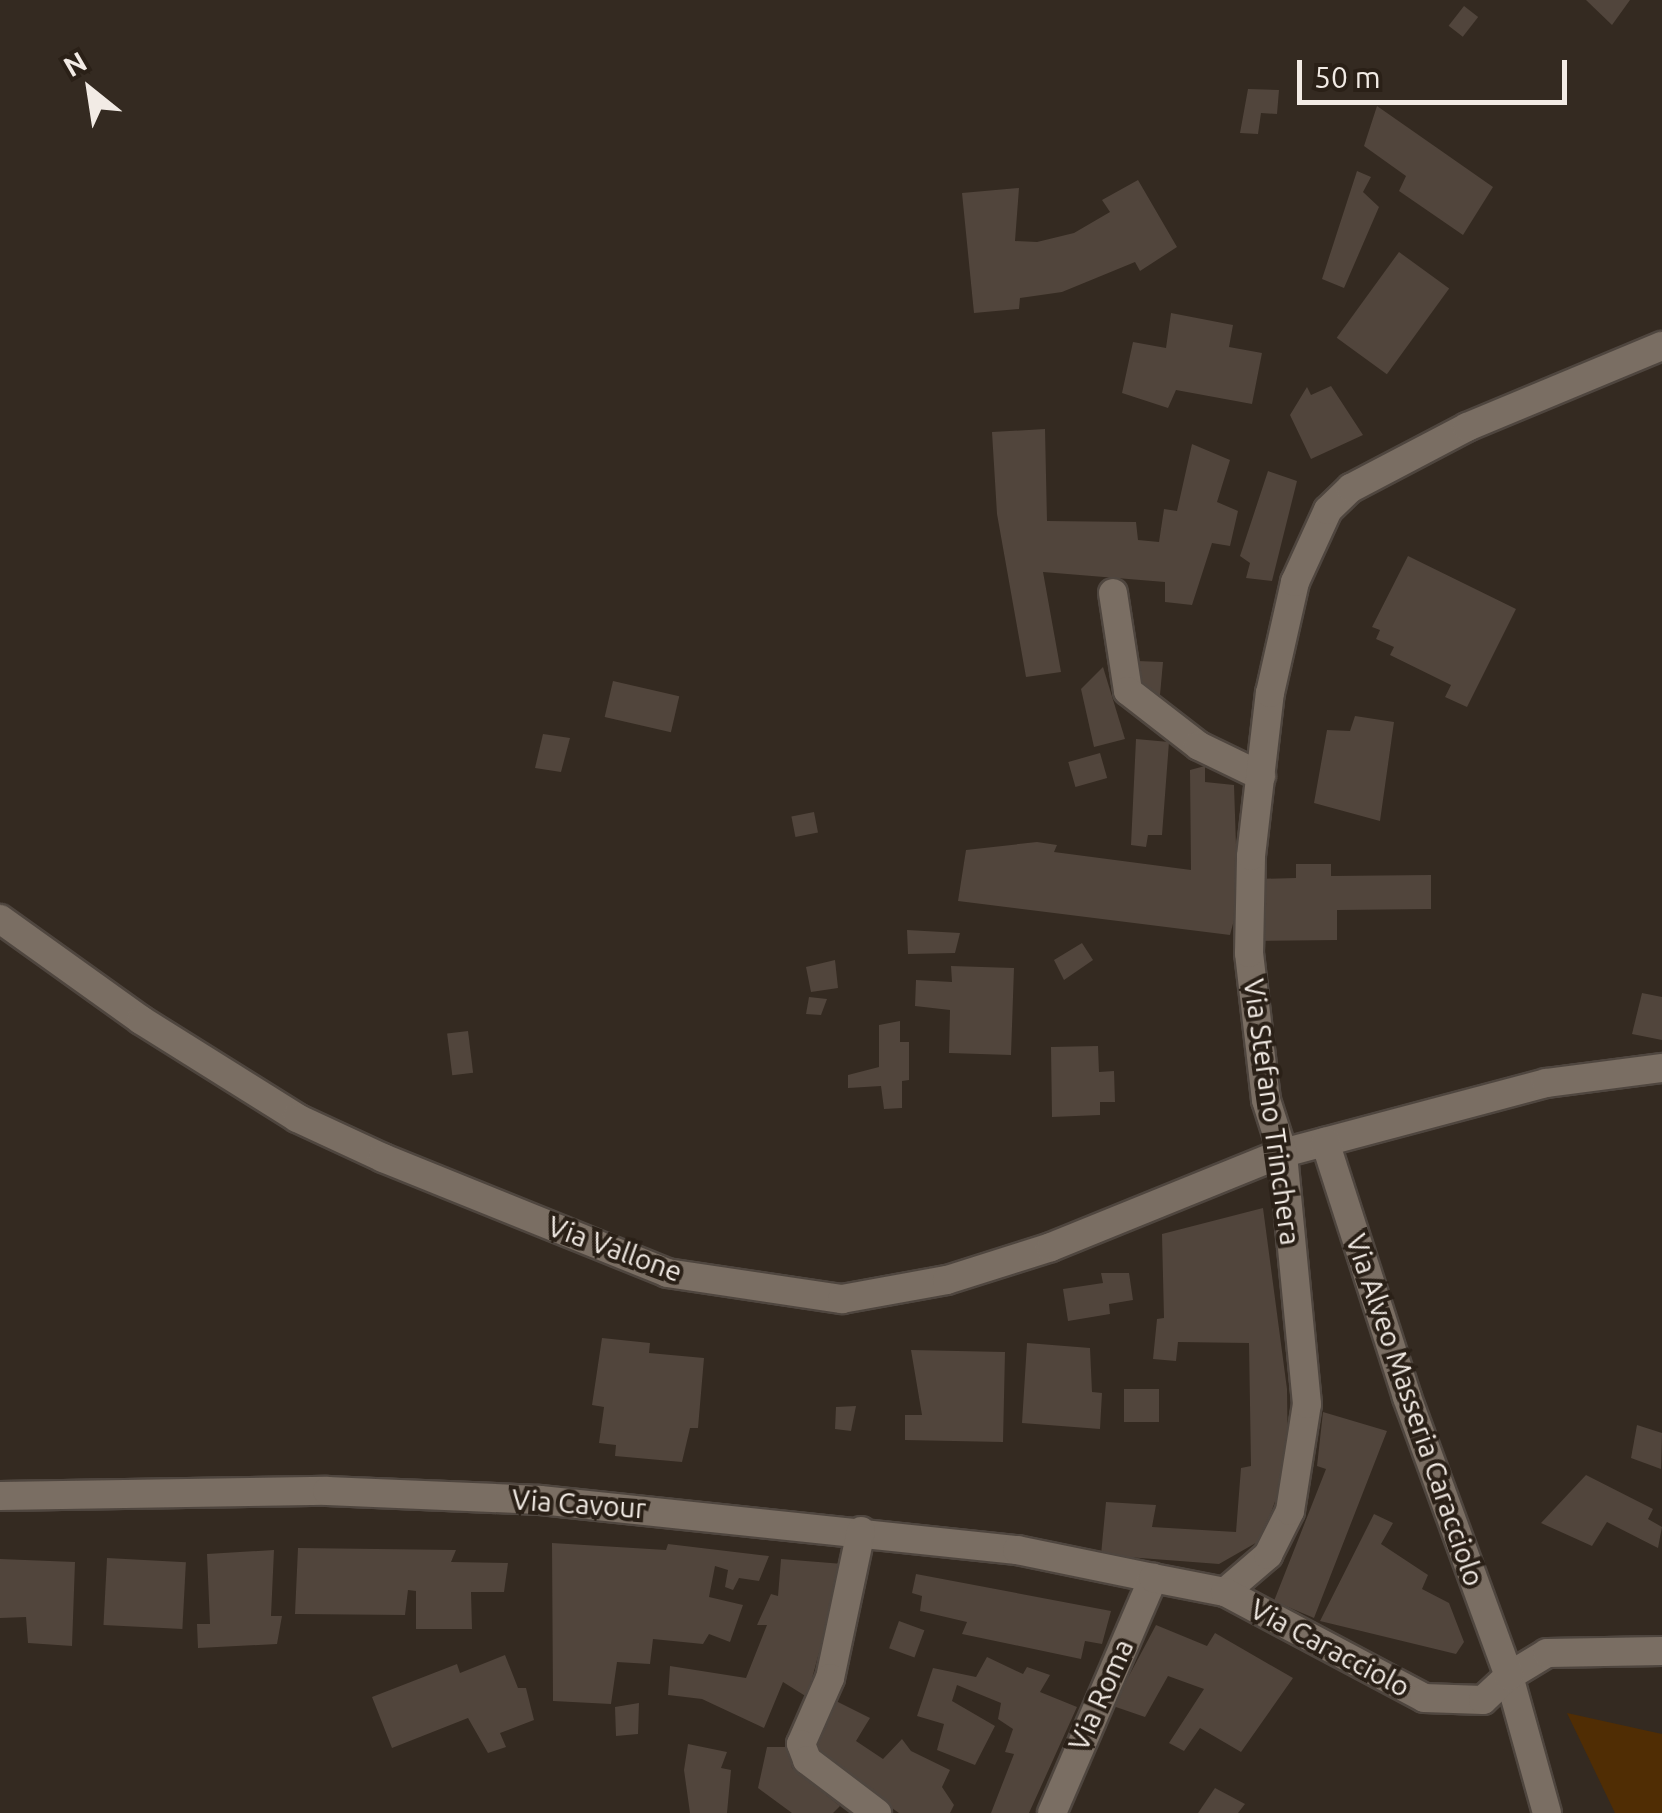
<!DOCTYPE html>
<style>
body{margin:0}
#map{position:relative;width:1662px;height:1813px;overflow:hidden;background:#342a21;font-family:Ubuntu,sans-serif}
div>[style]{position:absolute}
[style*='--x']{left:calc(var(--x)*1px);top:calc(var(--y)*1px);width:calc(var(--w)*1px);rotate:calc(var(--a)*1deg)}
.green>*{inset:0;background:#502d04}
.building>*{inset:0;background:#51453c;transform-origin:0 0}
.roads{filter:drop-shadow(2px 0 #4f463f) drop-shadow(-2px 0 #4f463f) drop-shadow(0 2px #4f463f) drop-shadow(0 -2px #4f463f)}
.minor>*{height:28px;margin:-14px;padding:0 14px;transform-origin:14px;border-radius:14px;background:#7a6e63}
.tertiary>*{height:28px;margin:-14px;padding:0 14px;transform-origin:14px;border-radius:14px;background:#7a6e63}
span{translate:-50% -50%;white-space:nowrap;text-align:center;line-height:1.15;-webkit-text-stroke:8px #2a2017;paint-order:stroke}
.street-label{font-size:28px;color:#f2ebe5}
.north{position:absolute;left:40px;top:40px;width:100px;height:100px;-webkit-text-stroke:8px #2a2017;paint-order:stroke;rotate:330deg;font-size:28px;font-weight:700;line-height:40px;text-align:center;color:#f2ebe5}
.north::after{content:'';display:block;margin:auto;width:35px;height:45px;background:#f2ebe5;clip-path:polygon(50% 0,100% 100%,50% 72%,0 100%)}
.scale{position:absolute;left:1297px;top:60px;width:270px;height:45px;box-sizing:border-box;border:5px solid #f2ebe5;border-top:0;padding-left:12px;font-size:30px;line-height:35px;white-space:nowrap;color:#f2ebe5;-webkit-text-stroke:8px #2a2017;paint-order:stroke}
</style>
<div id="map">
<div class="green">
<div style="clip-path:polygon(1567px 1713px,1662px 1734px,1662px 1813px,1615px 1813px)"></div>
</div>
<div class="building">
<div style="clip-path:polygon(1586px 0,1630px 0,1612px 25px)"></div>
<div style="left:1464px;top:6px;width:18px;height:25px;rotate:38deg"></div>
<div style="clip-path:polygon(1248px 89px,1279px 90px,1277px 114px,1261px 113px,1258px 134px,1240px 133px)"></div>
<div style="clip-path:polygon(1377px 106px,1493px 187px,1463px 235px,1399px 191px,1406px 176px,1364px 146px)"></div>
<div style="clip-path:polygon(1357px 171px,1371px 177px,1363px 192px,1379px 207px,1344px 288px,1322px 279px)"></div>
<div style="clip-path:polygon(1138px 180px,1177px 247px,1140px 271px,1135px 262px,1062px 292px,1020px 298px,1019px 309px,974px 313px,962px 193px,1019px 188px,1015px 241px,1037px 242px,1074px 233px,1110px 212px,1102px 200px)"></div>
<div style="left:1399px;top:252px;width:62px;height:106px;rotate:36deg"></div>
<div style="clip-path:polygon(1171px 313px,1233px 325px,1229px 347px,1262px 353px,1252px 404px,1176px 390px,1168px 408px,1122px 393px,1133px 342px,1166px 348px)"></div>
<div style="clip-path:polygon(1331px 386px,1363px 435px,1311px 459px,1290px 415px,1307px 387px,1311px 395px)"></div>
<div style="clip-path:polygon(1045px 429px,1047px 521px,1136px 522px,1138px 540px,1159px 542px,1164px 509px,1177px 511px,1192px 444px,1230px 460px,1217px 502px,1238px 511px,1230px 546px,1212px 543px,1192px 605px,1165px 602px,1165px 582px,1043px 572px,1061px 672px,1026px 677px,997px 514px,992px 432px)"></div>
<div style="clip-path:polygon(1268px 471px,1297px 481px,1272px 581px,1246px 578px,1250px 563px,1240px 556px)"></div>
<div style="clip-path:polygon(1408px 556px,1516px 609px,1467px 707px,1445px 697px,1451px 685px,1390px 655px,1394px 647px,1376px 639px,1380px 630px,1372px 627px)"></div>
<div style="clip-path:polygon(1137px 661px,1163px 662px,1159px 706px,1136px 689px)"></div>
<div style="clip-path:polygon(1103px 667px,1125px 739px,1094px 747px,1081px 689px)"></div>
<div style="left:613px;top:681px;width:68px;height:37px;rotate:13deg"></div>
<div style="clip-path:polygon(1355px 716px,1394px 722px,1380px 821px,1314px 803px,1327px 730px,1350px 731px)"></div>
<div style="clip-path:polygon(543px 734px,570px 738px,561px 772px,535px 768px)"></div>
<div style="clip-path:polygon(1136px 739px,1169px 742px,1162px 835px,1148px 835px,1146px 847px,1131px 845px)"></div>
<div style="left:1100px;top:753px;width:26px;height:33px;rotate:74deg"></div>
<div style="clip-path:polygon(1205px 766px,1205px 782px,1234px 785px,1238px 905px,1230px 935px,958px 901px,966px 850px,1037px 842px,1057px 845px,1054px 852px,1191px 870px,1190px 770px)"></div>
<div style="left:814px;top:812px;width:21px;height:23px;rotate:79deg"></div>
<div style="clip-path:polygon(1296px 864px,1331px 864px,1331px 876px,1431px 875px,1431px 909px,1337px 910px,1337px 940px,1256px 941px,1256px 879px,1296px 878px)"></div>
<div style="clip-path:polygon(907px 930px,960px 933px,955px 953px,908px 954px)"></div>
<div style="clip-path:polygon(1082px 943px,1093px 960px,1064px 980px,1054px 960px)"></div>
<div style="clip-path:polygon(835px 960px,838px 988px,811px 992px,806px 967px)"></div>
<div style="clip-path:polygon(951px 966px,1014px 968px,1011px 1055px,949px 1053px,950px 1010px,915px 1006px,916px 980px,952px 982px)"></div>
<div style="clip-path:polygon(1642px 993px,1662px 997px,1662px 1040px,1632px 1034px)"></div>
<div style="clip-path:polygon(809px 997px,827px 999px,821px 1015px,806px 1014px)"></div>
<div style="clip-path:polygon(900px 1021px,900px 1042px,909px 1042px,909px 1080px,902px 1081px,902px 1108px,884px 1109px,881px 1086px,848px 1088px,848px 1075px,879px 1067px,879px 1025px)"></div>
<div style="left:468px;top:1031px;width:42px;height:21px;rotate:83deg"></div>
<div style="clip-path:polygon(1098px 1046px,1099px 1072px,1114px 1071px,1115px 1102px,1100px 1102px,1100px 1115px,1052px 1117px,1051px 1047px)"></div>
<div style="clip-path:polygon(1263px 1208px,1287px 1389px,1288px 1466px,1261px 1540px,1219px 1564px,1101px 1555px,1106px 1502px,1156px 1505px,1152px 1527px,1236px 1532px,1241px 1468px,1251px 1466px,1249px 1343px,1178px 1342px,1176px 1361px,1153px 1359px,1157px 1319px,1164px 1318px,1162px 1234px)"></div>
<div style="clip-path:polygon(1101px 1273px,1129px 1273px,1133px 1300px,1109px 1304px,1110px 1314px,1068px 1321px,1063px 1289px,1103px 1283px)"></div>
<div style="clip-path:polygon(602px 1338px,650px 1343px,649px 1353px,704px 1358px,698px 1428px,690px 1428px,682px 1462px,615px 1456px,616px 1445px,599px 1443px,604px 1407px,592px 1405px)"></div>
<div style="clip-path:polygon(1027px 1343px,1090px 1348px,1092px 1392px,1102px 1393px,1100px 1429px,1022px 1423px)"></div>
<div style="clip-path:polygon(911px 1350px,1005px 1352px,1003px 1442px,905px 1440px,905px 1415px,922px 1415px)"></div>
<div style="left:1159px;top:1389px;width:33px;height:35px;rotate:90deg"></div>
<div style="clip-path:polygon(856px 1406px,851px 1431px,835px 1429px,836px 1407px)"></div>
<div style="clip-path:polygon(1323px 1412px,1387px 1431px,1314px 1618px,1274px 1601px,1326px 1469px,1317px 1466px)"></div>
<div style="clip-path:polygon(1637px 1425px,1662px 1433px,1661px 1469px,1631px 1458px)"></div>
<div style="clip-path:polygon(1586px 1475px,1653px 1509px,1648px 1519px,1662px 1527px,1658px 1548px,1607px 1522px,1592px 1546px,1541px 1523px)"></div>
<div style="clip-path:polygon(1374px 1514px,1393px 1523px,1381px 1544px,1428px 1575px,1422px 1589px,1449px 1603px,1464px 1642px,1456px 1654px,1320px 1621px)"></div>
<div style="clip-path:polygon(552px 1543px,666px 1550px,668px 1544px,769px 1556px,759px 1581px,739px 1578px,733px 1590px,725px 1587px,728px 1570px,715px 1566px,709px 1597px,743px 1605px,730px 1642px,709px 1634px,703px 1644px,653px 1639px,650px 1664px,617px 1662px,611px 1704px,553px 1701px)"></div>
<div style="clip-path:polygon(298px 1548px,456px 1550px,451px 1562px,508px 1563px,504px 1592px,471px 1592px,472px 1629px,416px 1629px,416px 1591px,408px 1590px,405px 1615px,295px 1614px)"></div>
<div style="clip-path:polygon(274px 1550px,271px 1616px,282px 1616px,277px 1644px,198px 1648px,197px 1624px,210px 1624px,207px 1554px)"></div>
<div style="left:107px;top:1558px;width:79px;height:67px;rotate:3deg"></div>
<div style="clip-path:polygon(0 1559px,75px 1562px,72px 1646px,28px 1643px,26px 1617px,0 1618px)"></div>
<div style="clip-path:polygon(781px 1559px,843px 1564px,807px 1697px,783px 1682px,764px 1728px,702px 1699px,668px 1695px,670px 1666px,746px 1678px,767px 1625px,757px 1625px,771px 1594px,778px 1596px)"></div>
<div style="clip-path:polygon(916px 1574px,1111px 1611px,1102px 1644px,1085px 1641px,1081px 1659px,962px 1634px,967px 1622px,920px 1611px,922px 1596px,912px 1593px)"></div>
<div style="left:899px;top:1621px;width:27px;height:29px;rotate:20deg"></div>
<div style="clip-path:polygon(1156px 1625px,1207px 1646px,1215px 1633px,1293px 1678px,1241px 1752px,1200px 1728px,1184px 1751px,1169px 1743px,1204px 1689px,1168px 1676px,1145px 1717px,1113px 1706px)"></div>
<div style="clip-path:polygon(505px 1655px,518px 1688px,526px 1688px,534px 1720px,500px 1733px,506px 1747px,488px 1753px,468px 1718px,392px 1748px,372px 1697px,457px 1664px,460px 1673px)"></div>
<div style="clip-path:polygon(987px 1657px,1023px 1674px,1027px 1667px,1050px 1675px,1040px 1692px,1077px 1707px,1029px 1813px,991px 1813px,1014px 1754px,1005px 1752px,1013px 1729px,998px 1719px,1001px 1703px,957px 1685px,952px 1701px,995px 1726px,975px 1765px,937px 1750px,944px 1724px,917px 1716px,933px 1668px,976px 1677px)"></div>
<div style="clip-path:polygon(832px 1699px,870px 1718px,856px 1741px,883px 1759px,902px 1739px,911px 1751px,950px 1770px,942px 1787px,954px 1805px,950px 1813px,899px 1813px,811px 1751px)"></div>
<div style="clip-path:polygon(639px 1703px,638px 1734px,616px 1736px,615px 1707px)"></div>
<div style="clip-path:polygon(688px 1744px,727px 1752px,721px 1768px,731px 1770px,727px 1813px,690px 1813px,684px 1770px)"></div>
<div style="clip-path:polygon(767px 1747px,789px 1747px,792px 1768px,840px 1806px,833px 1813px,792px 1813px,758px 1788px)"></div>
<div style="clip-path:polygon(1215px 1788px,1245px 1804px,1238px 1813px,1198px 1813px)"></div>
</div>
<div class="roads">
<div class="minor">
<div style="--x:1113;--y:593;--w:99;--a:81.3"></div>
<div style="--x:1128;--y:691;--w:90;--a:37.8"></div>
<div style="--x:1199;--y:746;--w:69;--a:25.8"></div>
<div style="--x:0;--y:919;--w:173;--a:35.6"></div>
<div style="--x:141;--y:1020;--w:184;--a:32.1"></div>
<div style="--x:297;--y:1118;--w:95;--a:24.9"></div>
<div style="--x:383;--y:1158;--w:306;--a:22"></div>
<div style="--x:667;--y:1273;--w:177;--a:8.5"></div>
<div style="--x:842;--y:1299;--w:107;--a:-10.3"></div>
<div style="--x:947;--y:1280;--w:109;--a:-17.6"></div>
<div style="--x:1051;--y:1247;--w:250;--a:-22.1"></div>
<div style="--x:1283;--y:1153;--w:272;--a:-14.9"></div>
<div style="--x:1546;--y:1083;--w:117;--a:-7.4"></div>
<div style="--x:0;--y:1496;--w:327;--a:-0.9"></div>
<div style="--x:327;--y:1491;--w:213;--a:2.4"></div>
<div style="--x:540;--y:1500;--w:480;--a:6"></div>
<div style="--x:1017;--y:1550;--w:139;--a:11.6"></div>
<div style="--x:861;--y:1531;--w:150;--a:101.9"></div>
<div style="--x:830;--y:1678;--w:72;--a:113.7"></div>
<div style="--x:801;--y:1744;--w:17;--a:69"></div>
<div style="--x:807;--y:1760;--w:88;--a:37.1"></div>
<div style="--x:1547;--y:1813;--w:142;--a:-105.5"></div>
<div style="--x:1509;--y:1676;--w:44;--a:-31.2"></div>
<div style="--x:1547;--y:1653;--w:115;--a:-1"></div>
</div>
<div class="tertiary">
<div style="--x:1225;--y:1592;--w:57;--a:-40.7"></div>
<div style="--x:1268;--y:1555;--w:49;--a:-63.4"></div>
<div style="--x:1290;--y:1511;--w:108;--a:-81"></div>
<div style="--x:1307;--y:1404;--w:252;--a:-95.5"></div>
<div style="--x:1283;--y:1153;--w:56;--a:-107.8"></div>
<div style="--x:1266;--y:1100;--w:148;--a:-96.6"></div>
<div style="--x:1249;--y:953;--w:97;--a:-88.8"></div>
<div style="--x:1251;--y:856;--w:164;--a:-83.4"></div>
<div style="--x:1270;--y:693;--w:114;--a:-77.3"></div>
<div style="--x:1295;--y:582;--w:79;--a:-65.4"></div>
<div style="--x:1328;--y:510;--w:32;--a:-44"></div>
<div style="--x:1351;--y:488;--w:131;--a:-27.7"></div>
<div style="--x:1467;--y:427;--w:211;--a:-22.6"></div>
<div style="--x:1052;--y:1813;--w:256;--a:-66.7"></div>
<div style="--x:1153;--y:1578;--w:73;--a:11"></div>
<div style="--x:1225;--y:1592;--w:225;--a:28"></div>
<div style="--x:1424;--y:1698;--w:59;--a:1.9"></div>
<div style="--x:1483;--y:1700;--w:35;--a:-43"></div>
<div style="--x:1509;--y:1676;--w:297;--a:-110.1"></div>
<div style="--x:1407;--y:1397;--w:268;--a:-107.8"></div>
</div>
</div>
<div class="street-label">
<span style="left:1272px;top:1112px;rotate:82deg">Via Stefano Trinchera</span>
<span style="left:615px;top:1249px;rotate:20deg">Via Vallone</span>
<span style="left:1415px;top:1410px;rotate:71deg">Via Alveo Masseria Caracciolo</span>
<span style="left:579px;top:1504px;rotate:4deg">Via Cavour</span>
<span style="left:1330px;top:1648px;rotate:28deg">Via Caracciolo</span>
<span style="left:1101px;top:1695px;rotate:-66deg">Via Roma</span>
</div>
<div class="north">N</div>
<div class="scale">50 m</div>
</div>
